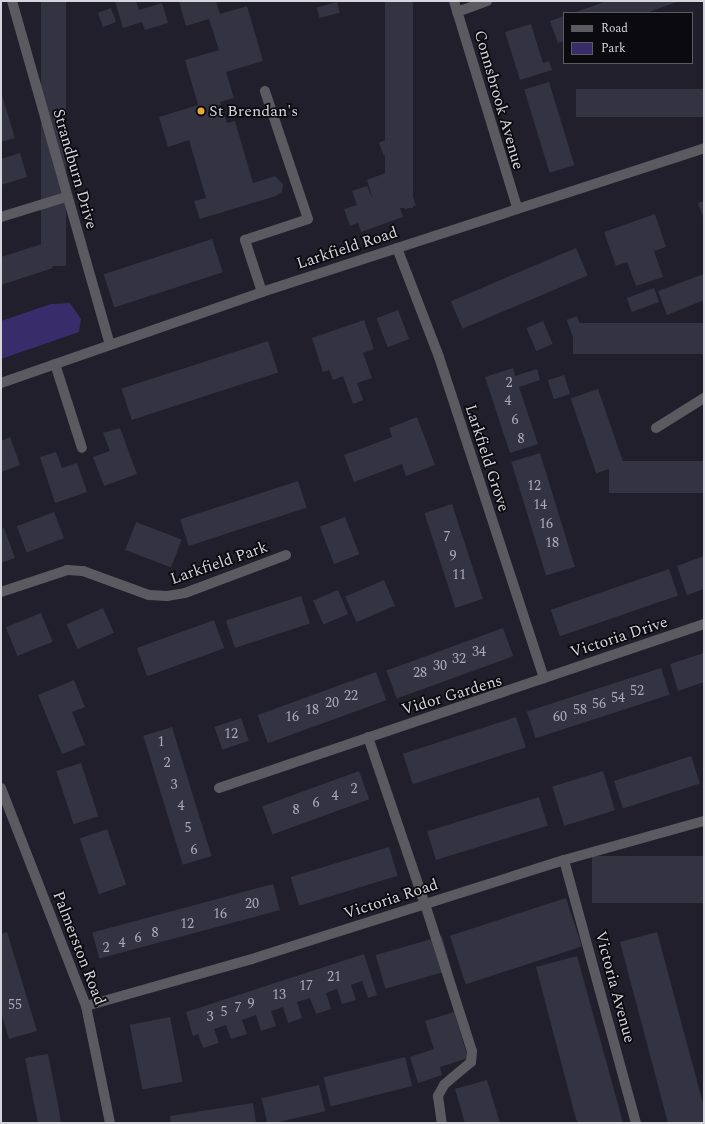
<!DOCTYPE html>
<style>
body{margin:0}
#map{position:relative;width:705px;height:1124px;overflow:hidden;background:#201f2b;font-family:Spectral,serif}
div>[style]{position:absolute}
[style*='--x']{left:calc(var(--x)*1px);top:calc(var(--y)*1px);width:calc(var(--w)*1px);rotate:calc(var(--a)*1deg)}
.green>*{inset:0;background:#382c6a}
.building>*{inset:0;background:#343341;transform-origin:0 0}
.service>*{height:10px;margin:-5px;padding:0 5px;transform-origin:5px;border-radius:5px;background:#5b5a61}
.minor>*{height:10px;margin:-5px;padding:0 5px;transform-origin:5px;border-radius:5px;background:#5b5a61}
.dots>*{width:11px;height:11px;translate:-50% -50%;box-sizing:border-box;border:2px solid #0a0a0f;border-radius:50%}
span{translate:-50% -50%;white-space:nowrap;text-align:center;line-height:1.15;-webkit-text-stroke:3.5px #0a0a0f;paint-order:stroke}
.number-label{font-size:14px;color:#adacb6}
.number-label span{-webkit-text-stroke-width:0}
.street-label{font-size:16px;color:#d5d5dd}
.poi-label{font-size:16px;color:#d5d5dd}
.left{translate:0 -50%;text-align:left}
.frame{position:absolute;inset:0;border:2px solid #d5d5dd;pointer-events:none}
.legend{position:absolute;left:563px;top:12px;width:130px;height:52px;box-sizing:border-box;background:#0a0a0f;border:1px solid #5b5b61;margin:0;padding:5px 7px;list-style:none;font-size:12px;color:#d5d5dd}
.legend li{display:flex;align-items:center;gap:8px;height:20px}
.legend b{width:20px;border:1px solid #5b5b61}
</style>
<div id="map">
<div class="green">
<div style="clip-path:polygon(70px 303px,81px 319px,79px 332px,1px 359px,1px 321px,51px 304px)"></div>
</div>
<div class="building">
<div style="left:41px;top:1px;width:25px;height:265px"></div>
<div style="clip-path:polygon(115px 1px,136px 1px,139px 10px,162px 3px,168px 23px,145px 30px,142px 22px,123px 28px)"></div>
<div style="clip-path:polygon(179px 1px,216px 1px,220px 14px,247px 6px,263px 61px,226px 72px,234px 98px,220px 102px,227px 123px,235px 121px,253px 183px,275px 176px,283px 184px,282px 192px,276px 196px,200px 219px,194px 201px,206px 198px,189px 140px,168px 147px,159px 117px,198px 105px,185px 60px,219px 50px,209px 19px,186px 26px)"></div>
<div style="left:385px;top:1px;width:28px;height:207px"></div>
<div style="clip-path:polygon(607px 1px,680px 1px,646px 13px,573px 13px)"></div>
<div style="left:337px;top:2px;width:11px;height:21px;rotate:75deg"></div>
<div style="left:111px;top:8px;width:15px;height:14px;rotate:70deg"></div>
<div style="clip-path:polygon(564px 16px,564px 41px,558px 43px,550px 21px)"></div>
<div style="clip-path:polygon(531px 24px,543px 63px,549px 61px,552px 70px,520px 80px,505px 32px)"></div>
<div style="left:549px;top:82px;width:87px;height:26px;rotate:73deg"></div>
<div style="left:704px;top:89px;width:28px;height:128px;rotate:90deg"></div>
<div style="clip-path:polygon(1px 92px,15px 138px,1px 142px)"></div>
<div style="left:391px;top:138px;width:14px;height:13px;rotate:69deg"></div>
<div style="clip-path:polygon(20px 153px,27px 177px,1px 185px,1px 159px)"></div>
<div style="clip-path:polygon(388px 172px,403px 217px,361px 232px,358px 223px,350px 226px,344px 209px,357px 205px,352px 191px,367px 186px,373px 199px,367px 180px)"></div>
<div style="left:407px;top:182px;width:25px;height:12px;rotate:69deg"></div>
<div style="clip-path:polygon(704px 201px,704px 220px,698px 203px)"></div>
<div style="clip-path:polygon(655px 214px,666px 247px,654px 251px,663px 277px,636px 286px,627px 262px,616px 266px,604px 232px)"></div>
<div style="left:212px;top:239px;width:35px;height:114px;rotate:72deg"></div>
<div style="clip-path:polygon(45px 243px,53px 268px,1px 285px,1px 257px)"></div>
<div style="left:576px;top:248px;width:30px;height:136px;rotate:67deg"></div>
<div style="clip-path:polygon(704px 274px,704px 300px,667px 315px,658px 291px)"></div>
<div style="left:654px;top:288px;width:15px;height:29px;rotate:70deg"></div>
<div style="left:398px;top:310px;width:31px;height:23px;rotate:69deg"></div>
<div style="left:577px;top:316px;width:20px;height:11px;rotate:70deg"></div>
<div style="clip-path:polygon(364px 320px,374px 349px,363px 353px,372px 378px,357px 383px,363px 400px,353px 404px,343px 376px,333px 380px,329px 370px,323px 372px,312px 338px)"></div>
<div style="left:543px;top:321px;width:25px;height:18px;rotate:67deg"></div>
<div style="left:704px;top:323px;width:31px;height:131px;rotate:90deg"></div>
<div style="left:268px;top:341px;width:33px;height:154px;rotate:72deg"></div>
<div style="clip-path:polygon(513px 368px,515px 376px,537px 369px,540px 380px,519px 387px,538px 444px,510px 453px,485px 377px)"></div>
<div style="left:564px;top:375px;width:20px;height:17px;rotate:72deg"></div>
<div style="left:598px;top:389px;width:79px;height:29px;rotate:71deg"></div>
<div style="clip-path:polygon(417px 417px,435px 465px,406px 476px,402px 464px,354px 482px,344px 455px,392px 437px,389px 428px)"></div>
<div style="clip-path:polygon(120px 428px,137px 474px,104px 486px,93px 457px,110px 451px,103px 433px)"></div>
<div style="clip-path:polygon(10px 437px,20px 465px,1px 472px,1px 441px)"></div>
<div style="clip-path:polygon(56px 452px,62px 468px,77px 463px,87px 492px,55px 503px,40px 457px)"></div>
<div style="left:540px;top:453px;width:119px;height:30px;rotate:73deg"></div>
<div style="left:704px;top:461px;width:32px;height:95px;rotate:90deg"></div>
<div style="left:298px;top:481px;width:28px;height:124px;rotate:72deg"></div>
<div style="left:452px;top:504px;width:100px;height:29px;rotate:72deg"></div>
<div style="left:54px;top:512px;width:28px;height:40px;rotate:69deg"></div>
<div style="left:345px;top:517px;width:40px;height:27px;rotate:69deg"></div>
<div style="left:136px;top:522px;width:49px;height:30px;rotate:21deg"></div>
<div style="clip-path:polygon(4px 528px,15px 558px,1px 563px,1px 529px)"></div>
<div style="clip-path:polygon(704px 556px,704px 589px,687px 595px,677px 566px)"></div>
<div style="left:669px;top:569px;width:28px;height:125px;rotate:71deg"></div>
<div style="left:384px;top:580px;width:28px;height:42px;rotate:67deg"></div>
<div style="left:338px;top:590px;width:26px;height:27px;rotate:67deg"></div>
<div style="left:301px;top:596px;width:29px;height:79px;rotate:72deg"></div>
<div style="left:103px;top:608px;width:27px;height:40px;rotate:66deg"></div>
<div style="left:41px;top:613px;width:31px;height:38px;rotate:68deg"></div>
<div style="left:214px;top:620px;width:30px;height:82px;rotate:70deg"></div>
<div style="left:503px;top:628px;width:30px;height:124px;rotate:70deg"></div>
<div style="clip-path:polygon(704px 653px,704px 682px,678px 691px,670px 664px)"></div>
<div style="left:661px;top:668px;width:28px;height:141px;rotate:72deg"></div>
<div style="left:376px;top:672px;width:30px;height:126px;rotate:70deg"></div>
<div style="clip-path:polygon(74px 680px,85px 707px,72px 712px,85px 745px,62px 754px,38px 695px)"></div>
<div style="left:516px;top:717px;width:32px;height:119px;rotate:72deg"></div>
<div style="left:241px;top:718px;width:24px;height:28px;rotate:71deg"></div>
<div style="left:172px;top:727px;width:135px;height:30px;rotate:73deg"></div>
<div style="left:691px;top:756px;width:29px;height:81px;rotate:72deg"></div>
<div style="left:81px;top:763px;width:56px;height:26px;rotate:72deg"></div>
<div style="left:359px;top:771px;width:30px;height:103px;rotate:70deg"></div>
<div style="left:603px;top:771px;width:41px;height:53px;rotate:73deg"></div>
<div style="left:539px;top:797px;width:30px;height:117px;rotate:73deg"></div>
<div style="left:107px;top:829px;width:59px;height:29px;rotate:71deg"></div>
<div style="left:389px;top:847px;width:30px;height:103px;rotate:73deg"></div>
<div style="left:704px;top:856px;width:47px;height:112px;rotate:90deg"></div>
<div style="left:273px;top:884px;width:27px;height:187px;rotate:75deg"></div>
<div style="left:566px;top:898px;width:51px;height:122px;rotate:72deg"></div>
<div style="clip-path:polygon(7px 932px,37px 1031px,9px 1039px,1px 1012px,1px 934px)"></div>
<div style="clip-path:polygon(657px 932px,704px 1107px,704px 1123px,668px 1123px,620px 942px)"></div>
<div style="left:442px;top:936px;width:35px;height:69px;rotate:74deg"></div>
<div style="clip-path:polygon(364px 954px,377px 995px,368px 998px,362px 981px,351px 985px,356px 1000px,342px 1004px,337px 989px,326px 993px,331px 1009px,316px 1014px,310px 998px,297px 1002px,302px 1018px,288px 1023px,283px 1007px,271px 1011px,276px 1026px,261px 1031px,256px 1015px,242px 1020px,247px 1034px,231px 1039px,226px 1025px,214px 1029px,219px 1043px,203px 1048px,198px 1034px,193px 1036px,186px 1012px)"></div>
<div style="clip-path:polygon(577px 956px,605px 1057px,623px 1123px,578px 1123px,576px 1119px,536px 967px)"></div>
<div style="clip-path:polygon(454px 1012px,468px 1058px,440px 1067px,442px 1075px,418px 1083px,410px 1057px,434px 1049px,425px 1021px)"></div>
<div style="left:170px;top:1017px;width:66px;height:41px;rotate:79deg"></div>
<div style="clip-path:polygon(48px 1054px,58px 1104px,61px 1123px,38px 1123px,35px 1109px,25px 1058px)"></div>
<div style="left:405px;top:1057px;width:30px;height:84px;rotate:76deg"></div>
<div style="clip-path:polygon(487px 1080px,500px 1123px,465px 1123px,455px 1089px)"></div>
<div style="left:319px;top:1085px;width:27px;height:59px;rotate:77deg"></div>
<div style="clip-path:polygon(253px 1103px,256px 1123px,171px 1123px,170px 1116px)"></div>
</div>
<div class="service">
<div style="--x:262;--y:292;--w:55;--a:-108.1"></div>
<div style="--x:245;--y:240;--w:66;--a:-18.4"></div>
<div style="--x:308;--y:219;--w:135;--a:-108.6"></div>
<div style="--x:55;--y:364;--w:88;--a:72.2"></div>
<div style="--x:425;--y:904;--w:154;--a:72.3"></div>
<div style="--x:472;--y:1051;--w:11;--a:95"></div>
<div style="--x:471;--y:1062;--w:35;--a:140"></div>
<div style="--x:444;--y:1085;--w:13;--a:119"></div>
<div style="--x:438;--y:1096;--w:27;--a:82"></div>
</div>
<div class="minor">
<div style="--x:12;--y:1;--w:357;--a:74.1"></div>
<div style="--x:454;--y:1;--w:215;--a:73"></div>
<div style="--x:457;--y:12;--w:32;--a:-20"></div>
<div style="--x:1;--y:217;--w:68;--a:-17.1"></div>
<div style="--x:397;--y:248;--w:117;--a:68.9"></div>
<div style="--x:439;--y:357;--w:338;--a:71.9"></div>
<div style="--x:1;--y:383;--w:276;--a:-19.2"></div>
<div style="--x:262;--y:292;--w:465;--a:-18"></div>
<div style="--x:656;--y:428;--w:57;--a:-32"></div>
<div style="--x:1;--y:592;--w:70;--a:-18.4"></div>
<div style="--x:67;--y:570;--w:16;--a:4"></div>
<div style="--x:83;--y:571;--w:70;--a:20"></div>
<div style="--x:149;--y:595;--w:18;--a:3"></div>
<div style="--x:167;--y:596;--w:18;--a:-9"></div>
<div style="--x:185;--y:593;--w:108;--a:-20.6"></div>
<div style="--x:368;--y:737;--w:176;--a:71.2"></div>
<div style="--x:1;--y:788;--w:234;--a:68.7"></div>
<div style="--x:86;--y:1006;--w:119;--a:78.4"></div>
<div style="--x:219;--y:788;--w:512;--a:-18.68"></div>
<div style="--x:564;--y:860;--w:273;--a:74.7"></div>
<div style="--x:86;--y:1006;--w:173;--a:-15.8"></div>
<div style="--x:252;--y:959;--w:327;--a:-17.6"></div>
<div style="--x:564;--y:860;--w:145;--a:-15.6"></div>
</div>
<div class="dots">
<div style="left:201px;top:111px;background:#e9ab38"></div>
</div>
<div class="number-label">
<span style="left:509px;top:383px">2</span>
<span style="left:508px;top:401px">4</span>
<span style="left:515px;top:420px">6</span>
<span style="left:521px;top:439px">8</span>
<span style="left:534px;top:486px">12</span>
<span style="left:540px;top:505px">14</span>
<span style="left:546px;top:524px">16</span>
<span style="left:447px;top:537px">7</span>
<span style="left:552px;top:543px">18</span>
<span style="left:453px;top:556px">9</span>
<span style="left:459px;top:575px">11</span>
<span style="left:479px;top:652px">34</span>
<span style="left:459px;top:659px">32</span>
<span style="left:440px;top:666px">30</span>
<span style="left:420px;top:673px">28</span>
<span style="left:637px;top:691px">52</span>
<span style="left:351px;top:696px">22</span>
<span style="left:618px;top:698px">54</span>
<span style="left:332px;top:703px">20</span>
<span style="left:599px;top:704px">56</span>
<span style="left:312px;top:710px">18</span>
<span style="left:580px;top:710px">58</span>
<span style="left:292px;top:717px">16</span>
<span style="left:560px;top:717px">60</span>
<span style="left:231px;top:734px">12</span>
<span style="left:161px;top:742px">1</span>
<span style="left:167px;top:763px">2</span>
<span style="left:174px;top:785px">3</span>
<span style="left:354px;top:789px">2</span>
<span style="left:335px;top:796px">4</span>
<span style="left:316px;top:803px">6</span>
<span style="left:181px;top:806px">4</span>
<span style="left:296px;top:810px">8</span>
<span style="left:188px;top:828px">5</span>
<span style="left:194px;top:850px">6</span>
<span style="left:252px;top:904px">20</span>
<span style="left:220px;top:914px">16</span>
<span style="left:187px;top:924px">12</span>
<span style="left:155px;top:933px">8</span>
<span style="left:138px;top:938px">6</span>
<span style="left:122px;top:943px">4</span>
<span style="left:106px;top:948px">2</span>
<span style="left:334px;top:977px">21</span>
<span style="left:306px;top:986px">17</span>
<span style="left:279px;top:995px">13</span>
<span style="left:251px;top:1004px">9</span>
<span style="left:15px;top:1005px">55</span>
<span style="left:238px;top:1008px">7</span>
<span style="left:224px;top:1012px">5</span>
<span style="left:210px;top:1017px">3</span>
</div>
<div class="street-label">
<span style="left:499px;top:100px;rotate:74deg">Connsbrook Avenue</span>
<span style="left:75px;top:169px;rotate:74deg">Strandburn Drive</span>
<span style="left:347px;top:248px;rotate:-18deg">Larkfield Road</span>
<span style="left:487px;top:458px;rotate:72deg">Larkfield Grove</span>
<span style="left:219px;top:563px;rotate:-19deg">Larkfield Park</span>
<span style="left:619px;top:637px;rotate:-18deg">Victoria Drive</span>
<span style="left:452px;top:695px;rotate:-17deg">Vidor Gardens</span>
<span style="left:391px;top:899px;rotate:-18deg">Victoria Road</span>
<span style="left:79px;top:948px;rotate:69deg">Palmerston Road</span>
<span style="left:615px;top:987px;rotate:75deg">Victoria Avenue</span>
</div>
<div class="poi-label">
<span class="left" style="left:209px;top:111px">St Brendan's</span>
</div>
<div class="frame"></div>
<ul class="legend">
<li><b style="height:5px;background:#5b5a61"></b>Road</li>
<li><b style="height:11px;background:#382c6a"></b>Park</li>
</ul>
</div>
